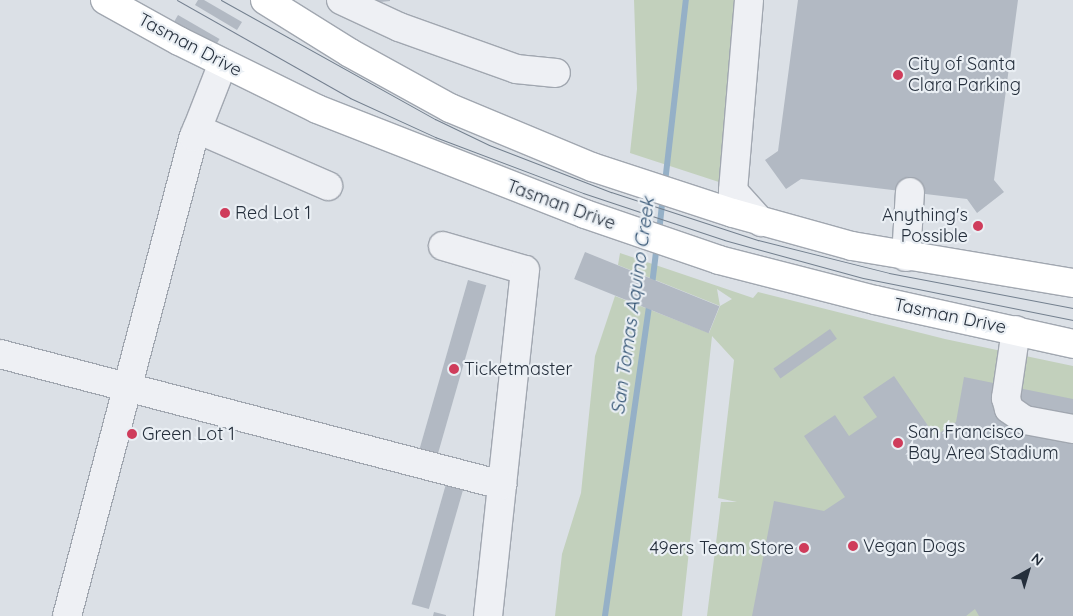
<!DOCTYPE html>
<style>
body{margin:0}
#map{position:relative;width:1073px;height:616px;overflow:hidden;background:#dbe0e6;font-family:Quicksand,sans-serif}
div>[style]{position:absolute}
[style*='--x']{left:calc(var(--x)*1px);top:calc(var(--y)*1px);width:calc(var(--w)*1px);rotate:calc(var(--a)*1deg)}
.green>*{inset:0;background:#c2d0bc}
.stream>*{height:5.5px;margin:-2.75px;padding:0 2.75px;transform-origin:2.75px;border-radius:2.75px;background:#95b0c7}
.building>*{inset:0;background:#b2b9c3;transform-origin:0 0}
.roads{filter:drop-shadow(1px 0 #a1a7b0) drop-shadow(-1px 0 #a1a7b0) drop-shadow(0 1px #a1a7b0) drop-shadow(0 -1px #a1a7b0)}
.minor>*{height:28px;margin:-14px;padding:0 14px;transform-origin:14px;border-radius:14px;background:#eef0f4}
.major>*{height:28px;margin:-14px;padding:0 14px;transform-origin:14px;border-radius:14px;background:#fff}
.tram>*{height:1px;margin:-0.5px;padding:0 0.5px;transform-origin:0.5px;border-radius:0.5px;background:#74808f}
.dots>*{width:14px;height:14px;translate:-50% -50%;box-sizing:border-box;border:2px solid #eaeff4;border-radius:50%}
span{translate:-50% -50%;white-space:nowrap;text-align:center;line-height:1.15;-webkit-text-stroke:4.5px #eaeff4;paint-order:stroke}
.street-label{font-size:18px;color:#252f3c}
.poi-label{font-size:18px;color:#252f3c}
.left{translate:0 -50%;text-align:left}
.right{translate:-100% -50%;text-align:right}
.water-label{font-size:19px;color:#2f5070;font-style:italic}
.north{position:absolute;left:1003px;top:546px;width:50px;height:50px;-webkit-text-stroke:4px #eaeff4;paint-order:stroke;rotate:39deg;font-size:14px;font-weight:700;line-height:20px;text-align:center;color:#252f3c}
.north::after{content:'';display:block;margin:auto;width:18px;height:22px;background:#252f3c;clip-path:polygon(50% 0,100% 100%,50% 72%,0 100%)}
</style>
<div id="map">
<div class="green">
<div style="clip-path:polygon(634px 0,737px 0,725px 118px,725px 184px,630px 153px,637px 89px)"></div>
<div style="clip-path:polygon(evenodd,620px 253px,753px 298px,758px 292px,945px 339px,1073px 366px,1073px 616px,707px 616px,721px 502px,737px 502px,718px 498px,734px 360px,712px 336px,682px 616px,555px 616px,562px 554px,581px 493px,595px 356px,615px 296px,709px 333px,720px 306px,618px 265px,620px 253px,717px 289px,732px 299px,720px 306px,717px 289px)"></div>
</div>
<div class="stream">
<div style="--x:665;--y:183;--w:184;--a:-83.5"></div>
<div style="--x:659;--y:233;--w:36;--a:-84"></div>
<div style="--x:652;--y:285;--w:38;--a:-83"></div>
<div style="--x:605;--y:616;--w:318;--a:-81.9"></div>
</div>
<div class="building">
<div style="clip-path:polygon(198px 0,204px 0,242px 22px,237px 30px,195px 5px)"></div>
<div style="clip-path:polygon(367px 0,390px 0,390px 1px,380px 2px,382px 12px)"></div>
<div style="clip-path:polygon(798px 0,1018px 0,994px 180px,1004px 192px,977px 213px,967px 199px,801px 179px,786px 189px,765px 160px,778px 151px)"></div>
<div style="left:178px;top:15px;width:48px;height:9px;rotate:30deg"></div>
<div style="left:585px;top:252px;width:145px;height:29px;rotate:22deg"></div>
<div style="left:468px;top:280px;width:19px;height:179px;rotate:16deg"></div>
<div style="left:830px;top:329px;width:12px;height:69px;rotate:55deg"></div>
<div style="clip-path:polygon(894px 376px,935px 436px,956px 422px,964px 377px,1073px 399px,1073px 616px,979px 616px,975px 609px,966px 616px,752px 616px,774px 501px,824px 511px,845px 497px,804px 436px,835px 415px,849px 436px,877px 417px,863px 397px)"></div>
<div style="left:446px;top:484px;width:18px;height:125px;rotate:16deg"></div>
<div style="clip-path:polygon(434px 612px,446px 615px,446px 616px,433px 616px)"></div>
</div>
<div class="roads">
<div class="minor">
<div style="--x:341;--y:0;--w:64;--a:25"></div>
<div style="--x:399;--y:27;--w:124;--a:19.7"></div>
<div style="--x:516;--y:69;--w:40;--a:5.7"></div>
<div style="--x:749;--y:0;--w:192;--a:94.8"></div>
<div style="--x:733;--y:191;--w:42;--a:47.9"></div>
<div style="--x:197;--y:129;--w:143;--a:23.5"></div>
<div style="--x:443;--y:246;--w:85;--a:16.3"></div>
<div style="--x:525;--y:270;--w:348;--a:96.1"></div>
<div style="--x:906;--y:257;--w:65;--a:-86.5"></div>
<div style="--x:1016;--y:330;--w:69;--a:98.4"></div>
<div style="--x:1006;--y:398;--w:11;--a:75"></div>
<div style="--x:1009;--y:409;--w:19;--a:35"></div>
<div style="--x:1025;--y:420;--w:49;--a:10.6"></div>
<div style="--x:0;--y:354;--w:519;--a:14.63"></div>
<div style="--x:67;--y:616;--w:496;--a:-75.2"></div>
<div style="--x:194;--y:137;--w:79;--a:-68.6"></div>
</div>
<div class="major">
<div style="--x:105;--y:0;--w:85;--a:29"></div>
<div style="--x:179;--y:41;--w:154;--a:26.2"></div>
<div style="--x:317;--y:109;--w:288;--a:21.4"></div>
<div style="--x:585;--y:214;--w:142;--a:18.9"></div>
<div style="--x:719;--y:260;--w:161;--a:14.4"></div>
<div style="--x:875;--y:300;--w:203;--a:12.5"></div>
<div style="--x:265;--y:0;--w:100;--a:31.9"></div>
<div style="--x:350;--y:53;--w:114;--a:28.8"></div>
<div style="--x:450;--y:108;--w:154;--a:22.6"></div>
<div style="--x:592;--y:167;--w:148;--a:18.1"></div>
<div style="--x:733;--y:213;--w:123;--a:15.5"></div>
<div style="--x:852;--y:246;--w:224;--a:9.5"></div>
</div>
</div>
<div class="tram">
<div style="--x:177;--y:0;--w:199;--a:29.5"></div>
<div style="--x:350;--y:98;--w:94;--a:24.6"></div>
<div style="--x:435;--y:137;--w:158;--a:20.7"></div>
<div style="--x:583;--y:193;--w:149;--a:18.4"></div>
<div style="--x:724;--y:240;--w:144;--a:15.3"></div>
<div style="--x:863;--y:278;--w:214;--a:11.3"></div>
<div style="--x:221;--y:0;--w:245;--a:29.1"></div>
<div style="--x:435;--y:119;--w:60;--a:25.7"></div>
<div style="--x:489;--y:145;--w:131;--a:21.1"></div>
<div style="--x:611;--y:192;--w:155;--a:18.1"></div>
<div style="--x:758;--y:240;--w:135;--a:14.1"></div>
<div style="--x:889;--y:273;--w:187;--a:10.8"></div>
</div>
<div class="dots">
<div style="left:898px;top:75px;background:#cf3c5b"></div>
<div style="left:225px;top:213px;background:#cf3c5b"></div>
<div style="left:978px;top:226px;background:#cf3c5b"></div>
<div style="left:454px;top:369px;background:#cf3c5b"></div>
<div style="left:132px;top:434px;background:#cf3c5b"></div>
<div style="left:898px;top:443px;background:#cf3c5b"></div>
<div style="left:853px;top:546px;background:#cf3c5b"></div>
<div style="left:804px;top:548px;background:#cf3c5b"></div>
</div>
<div class="street-label">
<span style="left:190px;top:45px;rotate:28deg">Tasman Drive</span>
<span style="left:561px;top:205px;rotate:20deg">Tasman Drive</span>
<span style="left:950px;top:316px;rotate:12deg">Tasman Drive</span>
</div>
<div class="poi-label">
<span class="left" style="left:908px;top:75px">City of Santa<br>Clara Parking</span>
<span class="left" style="left:235px;top:213px">Red Lot 1</span>
<span class="right" style="left:968px;top:226px">Anything's<br>Possible</span>
<span class="left" style="left:464px;top:369px">Ticketmaster</span>
<span class="left" style="left:908px;top:443px">San Francisco<br>Bay Area Stadium</span>
<span class="left" style="left:142px;top:434px">Green Lot 1</span>
<span class="left" style="left:863px;top:546px">Vegan Dogs</span>
<span class="right" style="left:794px;top:548px">49ers Team Store</span>
</div>
<div class="water-label">
<span style="left:633px;top:306px;rotate:-82deg">San Tomas Aquino Creek</span>
</div>
<div class="north">N</div>
</div>
